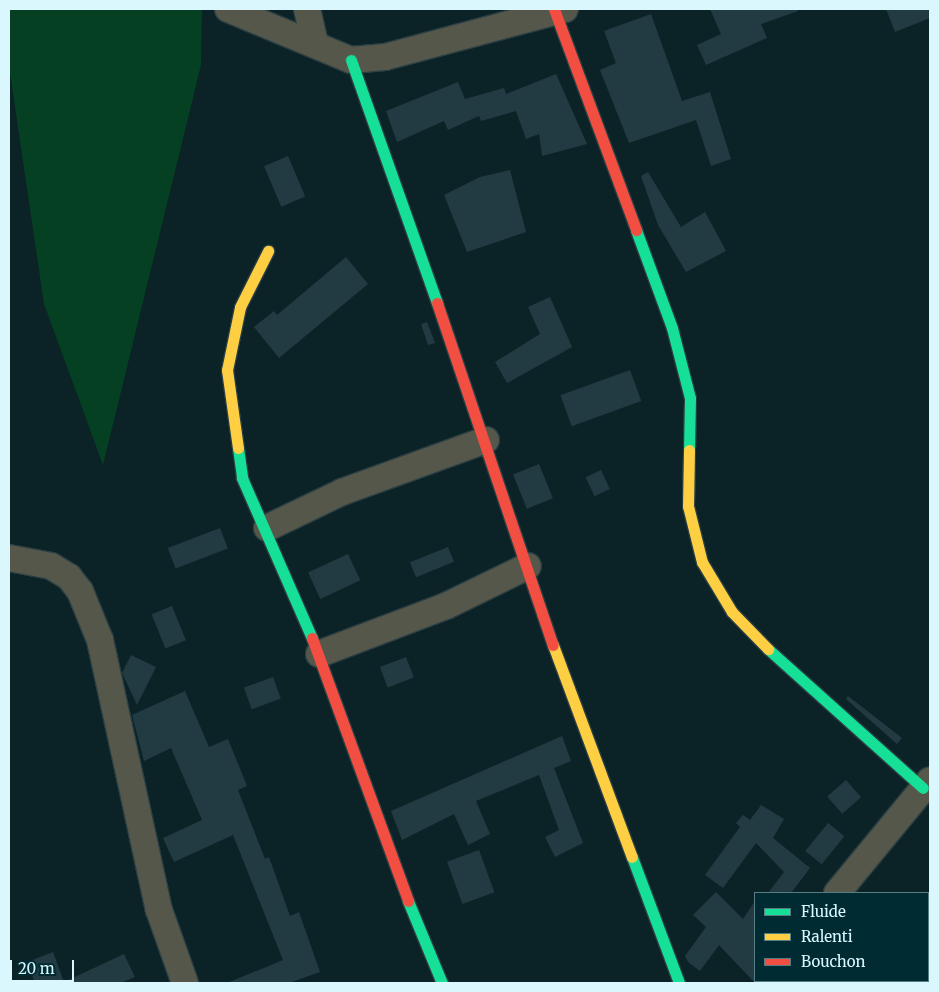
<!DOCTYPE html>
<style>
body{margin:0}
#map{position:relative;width:939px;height:992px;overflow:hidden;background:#0b2327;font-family:Merriweather,serif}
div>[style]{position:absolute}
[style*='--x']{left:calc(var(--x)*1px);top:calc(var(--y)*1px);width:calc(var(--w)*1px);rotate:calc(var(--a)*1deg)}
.green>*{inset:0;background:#044021}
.building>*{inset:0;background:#223b43;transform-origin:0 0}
.roads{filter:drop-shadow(1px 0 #2b3f43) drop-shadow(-1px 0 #2b3f43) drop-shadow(0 1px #2b3f43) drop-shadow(0 -1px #2b3f43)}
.street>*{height:26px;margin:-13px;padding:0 13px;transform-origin:13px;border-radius:13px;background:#55574b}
.fast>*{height:11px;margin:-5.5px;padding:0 5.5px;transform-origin:5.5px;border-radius:5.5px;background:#16e098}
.slow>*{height:11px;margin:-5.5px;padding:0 5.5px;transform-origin:5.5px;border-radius:5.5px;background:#ffcf43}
.jam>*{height:11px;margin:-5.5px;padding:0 5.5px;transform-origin:5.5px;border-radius:5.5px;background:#f24e42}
span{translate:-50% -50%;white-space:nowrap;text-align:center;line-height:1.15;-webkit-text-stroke:4px #002b32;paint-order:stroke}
.frame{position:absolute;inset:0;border:10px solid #daf7fe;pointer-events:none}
.legend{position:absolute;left:754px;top:892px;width:175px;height:90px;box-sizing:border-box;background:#002b32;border:1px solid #577d84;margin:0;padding:6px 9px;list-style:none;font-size:15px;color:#daf7fe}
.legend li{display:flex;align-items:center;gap:10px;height:25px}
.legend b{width:25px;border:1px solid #577d84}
.scale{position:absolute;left:10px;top:960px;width:64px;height:22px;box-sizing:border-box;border:2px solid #daf7fe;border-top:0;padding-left:6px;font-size:15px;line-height:18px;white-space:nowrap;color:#daf7fe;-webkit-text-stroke:4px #002b32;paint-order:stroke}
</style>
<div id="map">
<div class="green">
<div style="clip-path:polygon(9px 9px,202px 9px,201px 65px,103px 465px,44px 304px,9px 66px)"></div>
</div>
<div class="building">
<div style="clip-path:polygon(710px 9px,798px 9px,798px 11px,761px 24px,767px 38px,706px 65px,697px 45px,721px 34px)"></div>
<div style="clip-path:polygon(886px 9px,930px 9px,930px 18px,895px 32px)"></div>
<div style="clip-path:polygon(651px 14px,682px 101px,710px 92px,731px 159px,711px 166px,696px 120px,629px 143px,600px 70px,616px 63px,604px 31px)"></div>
<div style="clip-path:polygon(556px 74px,587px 144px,542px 156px,539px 134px,526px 139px,516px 111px,481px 121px,479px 116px,448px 130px,444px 121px,397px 142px,386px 111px,458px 82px,465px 99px,504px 88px,506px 94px)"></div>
<div style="left:288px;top:156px;width:44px;height:26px;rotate:67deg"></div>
<div style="clip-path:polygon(510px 170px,526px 232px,467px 252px,444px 195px,480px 177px)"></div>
<div style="clip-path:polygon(648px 172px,681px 227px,705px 212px,726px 251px,686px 272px,658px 225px,641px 176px)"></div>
<div style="clip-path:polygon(346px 257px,368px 284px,279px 358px,254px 327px,274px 311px,277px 315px)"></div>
<div style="clip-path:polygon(550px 297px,572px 347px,507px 383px,495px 362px,540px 334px,528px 307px)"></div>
<div style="clip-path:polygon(427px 322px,435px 343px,428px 345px,421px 324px)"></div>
<div style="left:630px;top:370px;width:33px;height:74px;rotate:70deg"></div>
<div style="left:539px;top:464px;width:37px;height:28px;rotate:68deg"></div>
<div style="left:601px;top:470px;width:21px;height:17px;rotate:65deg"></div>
<div style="left:220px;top:528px;width:22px;height:56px;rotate:69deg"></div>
<div style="left:448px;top:547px;width:16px;height:41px;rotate:68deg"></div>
<div style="left:348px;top:554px;width:29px;height:44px;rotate:65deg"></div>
<div style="left:172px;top:606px;width:37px;height:22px;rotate:68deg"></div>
<div style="clip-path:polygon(131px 655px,156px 667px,137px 705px,122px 673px)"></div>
<div style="left:406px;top:657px;width:22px;height:28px;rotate:69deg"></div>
<div style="left:273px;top:677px;width:23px;height:31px;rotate:70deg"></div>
<div style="clip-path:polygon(185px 691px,209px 747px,228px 739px,247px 786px,238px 790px,265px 859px,269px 857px,290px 916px,299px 912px,320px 972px,289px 983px,227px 983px,283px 960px,233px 835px,174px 862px,163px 838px,202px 820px,171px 748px,144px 761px,132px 715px)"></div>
<div style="clip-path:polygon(848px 696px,902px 738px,897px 744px,846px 699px)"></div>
<div style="clip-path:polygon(562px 736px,571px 761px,554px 768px,583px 843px,555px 857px,545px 837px,559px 830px,539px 775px,476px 801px,490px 834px,468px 845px,454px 814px,402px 840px,391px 811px)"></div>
<div style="left:846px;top:780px;width:23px;height:25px;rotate:49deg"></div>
<div style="clip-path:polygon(761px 805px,784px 819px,773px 838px,810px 868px,791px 893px,768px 893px,784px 872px,756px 843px,723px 888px,705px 875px,740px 827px,736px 823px,743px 815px,750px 820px)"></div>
<div style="left:828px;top:823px;width:21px;height:36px;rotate:39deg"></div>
<div style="left:479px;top:850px;width:45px;height:34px;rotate:70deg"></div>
<div style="clip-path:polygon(716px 892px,743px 919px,755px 901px,755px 983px,719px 945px,700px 971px,688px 962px,685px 956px,706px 927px,693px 915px)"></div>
<div style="clip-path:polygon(53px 952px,64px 982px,124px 954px,135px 977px,121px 983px,35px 983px,27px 962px)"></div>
</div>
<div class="roads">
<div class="street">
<div style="--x:228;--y:9;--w:133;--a:22.5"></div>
<div style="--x:351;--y:60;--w:34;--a:-5"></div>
<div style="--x:385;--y:57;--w:186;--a:-14.9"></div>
<div style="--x:307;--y:9;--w:35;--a:77"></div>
<div style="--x:267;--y:528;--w:83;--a:-25.6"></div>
<div style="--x:342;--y:492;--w:153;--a:-19.9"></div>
<div style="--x:9;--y:558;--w:43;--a:10.8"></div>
<div style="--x:51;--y:566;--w:21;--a:31"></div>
<div style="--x:69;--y:577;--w:18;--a:52"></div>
<div style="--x:80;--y:591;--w:53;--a:67.8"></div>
<div style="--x:100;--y:640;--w:276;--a:77.7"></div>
<div style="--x:159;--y:910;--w:77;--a:70.4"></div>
<div style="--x:319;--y:654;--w:136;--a:-20.7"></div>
<div style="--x:446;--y:606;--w:91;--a:-26"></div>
<div style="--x:837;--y:893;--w:146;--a:-50.5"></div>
<div style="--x:772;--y:983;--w:3;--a:-45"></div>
</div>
<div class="fast">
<div style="--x:351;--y:60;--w:258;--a:70.5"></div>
<div style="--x:636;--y:230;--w:104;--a:69.8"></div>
<div style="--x:672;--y:328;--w:72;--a:75.6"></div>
<div style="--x:690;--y:398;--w:52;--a:91.1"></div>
<div style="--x:238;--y:448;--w:30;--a:82"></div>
<div style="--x:242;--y:478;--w:175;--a:66.4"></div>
<div style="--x:768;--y:649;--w:208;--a:41.9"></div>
<div style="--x:632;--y:857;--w:134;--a:69.5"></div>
<div style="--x:408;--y:901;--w:89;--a:67.5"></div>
</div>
<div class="slow">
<div style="--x:238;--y:448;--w:79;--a:-98"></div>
<div style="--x:227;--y:370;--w:64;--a:-78.3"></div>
<div style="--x:240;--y:307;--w:63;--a:-63.4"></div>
<div style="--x:689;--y:450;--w:56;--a:91"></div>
<div style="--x:688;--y:506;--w:58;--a:76"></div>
<div style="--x:702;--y:562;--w:58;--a:59"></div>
<div style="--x:732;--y:612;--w:52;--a:45.8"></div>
<div style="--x:553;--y:645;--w:226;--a:69.6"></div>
</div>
<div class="jam">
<div style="--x:554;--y:9;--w:236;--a:69.6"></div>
<div style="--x:437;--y:303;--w:361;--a:71.3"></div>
<div style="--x:312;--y:638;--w:280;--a:69.9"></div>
</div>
</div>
<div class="frame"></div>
<ul class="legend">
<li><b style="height:6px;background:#16e098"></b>Fluide</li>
<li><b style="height:6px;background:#ffcf43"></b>Ralenti</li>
<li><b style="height:6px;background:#f24e42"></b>Bouchon</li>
</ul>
<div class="scale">20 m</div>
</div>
